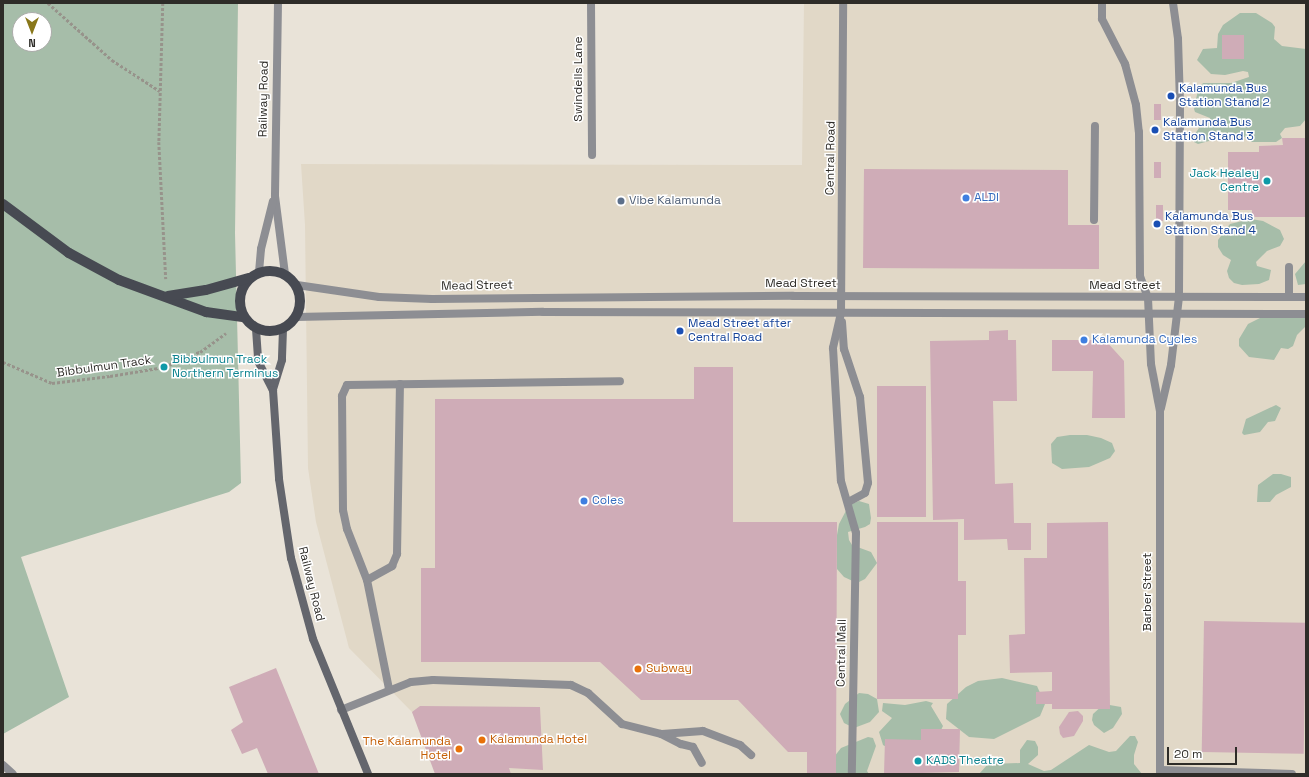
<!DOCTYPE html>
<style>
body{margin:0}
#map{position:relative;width:1309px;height:777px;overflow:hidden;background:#e9e3d8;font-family:"Space Grotesk",sans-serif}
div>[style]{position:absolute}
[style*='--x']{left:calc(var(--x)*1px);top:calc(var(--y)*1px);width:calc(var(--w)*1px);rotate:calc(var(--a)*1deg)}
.built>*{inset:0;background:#e1d8c7}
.green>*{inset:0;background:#a6bda9}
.building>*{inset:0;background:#cfacb7;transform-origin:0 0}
.path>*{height:2.5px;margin-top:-1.25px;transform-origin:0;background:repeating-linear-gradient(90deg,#97938b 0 3px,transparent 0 5px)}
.service>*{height:8px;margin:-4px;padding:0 4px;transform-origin:4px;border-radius:4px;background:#8d8e93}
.minor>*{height:8px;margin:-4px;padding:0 4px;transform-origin:4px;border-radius:4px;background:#8d8e93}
.tertiary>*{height:8px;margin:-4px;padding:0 4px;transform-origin:4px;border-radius:4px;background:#8d8e93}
.secondary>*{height:8px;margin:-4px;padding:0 4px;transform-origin:4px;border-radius:4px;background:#64666d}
.primary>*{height:10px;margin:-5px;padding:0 5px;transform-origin:5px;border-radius:5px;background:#474a52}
.primary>.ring{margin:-5px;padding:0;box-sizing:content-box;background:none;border:10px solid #474a52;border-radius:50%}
.dots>*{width:11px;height:11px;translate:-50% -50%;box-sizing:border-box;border:2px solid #fff;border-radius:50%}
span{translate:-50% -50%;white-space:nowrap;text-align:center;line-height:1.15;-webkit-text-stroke:3px #fff;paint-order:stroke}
.street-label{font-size:12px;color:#2e2c28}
.transit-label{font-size:12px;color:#164399}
.left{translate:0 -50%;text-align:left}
.culture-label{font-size:12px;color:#0d838f}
.right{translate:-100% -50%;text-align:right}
.shop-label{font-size:12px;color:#366cbe}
.service-label{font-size:12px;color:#4e5e75}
.food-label{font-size:12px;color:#c56008}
.frame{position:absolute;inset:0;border:4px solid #2e2c28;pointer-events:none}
.north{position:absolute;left:12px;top:12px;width:40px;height:40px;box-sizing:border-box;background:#fff;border:1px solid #ababa9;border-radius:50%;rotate:180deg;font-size:11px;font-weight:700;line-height:16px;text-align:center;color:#2e2c28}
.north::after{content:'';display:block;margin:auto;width:14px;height:18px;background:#89771a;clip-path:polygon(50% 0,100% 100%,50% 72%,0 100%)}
.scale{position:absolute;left:1167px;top:747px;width:70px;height:18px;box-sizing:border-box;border:2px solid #2e2c28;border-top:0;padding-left:5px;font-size:12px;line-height:14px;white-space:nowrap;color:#2e2c28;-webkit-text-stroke:3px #fff;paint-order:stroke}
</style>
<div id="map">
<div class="built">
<div style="clip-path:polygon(804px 3px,1306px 3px,1306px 774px,439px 774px,412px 712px,349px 648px,316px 522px,308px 468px,305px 225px,301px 164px,802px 165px)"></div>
</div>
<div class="green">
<div style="clip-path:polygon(evenodd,3px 3px,238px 3px,235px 233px,241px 483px,229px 492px,21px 557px,69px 697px,3px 734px,3px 3px,20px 20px,44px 20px,44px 44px,20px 44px,20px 20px)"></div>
<div style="clip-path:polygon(1240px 13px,1256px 13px,1272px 23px,1275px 27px,1274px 39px,1282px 46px,1306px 49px,1306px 119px,1300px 126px,1285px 128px,1280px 134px,1282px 138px,1276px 142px,1252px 142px,1240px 134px,1217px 132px,1209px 141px,1198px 144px,1194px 142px,1195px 134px,1199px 128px,1210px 122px,1210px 118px,1195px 112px,1194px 109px,1198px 90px,1203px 83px,1231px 83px,1249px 77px,1248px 72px,1243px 71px,1225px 75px,1211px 74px,1197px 60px,1203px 49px,1217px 48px,1218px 34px,1223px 25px)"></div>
<div style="clip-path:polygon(1251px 219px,1263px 221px,1280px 230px,1284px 239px,1280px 246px,1267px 251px,1256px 262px,1257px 266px,1271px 270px,1269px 280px,1259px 284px,1242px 285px,1234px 283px,1229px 278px,1227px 271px,1231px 260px,1223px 255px,1218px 247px,1218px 240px,1230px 224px)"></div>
<div style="clip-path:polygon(1306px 261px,1306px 284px,1298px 285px,1295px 274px)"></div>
<div style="clip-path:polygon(1264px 316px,1305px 316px,1306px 319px,1305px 327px,1297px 335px,1293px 346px,1288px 349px,1281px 348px,1274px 360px,1249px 357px,1239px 346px,1239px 339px,1248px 324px)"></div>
<div style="clip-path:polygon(1276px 405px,1281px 408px,1275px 421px,1268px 422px,1260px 432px,1244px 435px,1242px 433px,1246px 419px)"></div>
<div style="clip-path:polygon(1070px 435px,1087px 435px,1101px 438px,1112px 443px,1115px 451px,1110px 458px,1089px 467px,1062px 469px,1052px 463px,1051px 444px,1057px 437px)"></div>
<div style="clip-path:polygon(1273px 474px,1281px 474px,1291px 477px,1291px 487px,1276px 495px,1270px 502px,1257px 502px,1258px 485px)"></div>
<div style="clip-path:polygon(859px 501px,869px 504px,871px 518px,870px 524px,865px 527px,848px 532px,849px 540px,852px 545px,871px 552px,877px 563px,865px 579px,857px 583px,844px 577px,837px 569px,837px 535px,839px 524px,849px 505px)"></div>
<div style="clip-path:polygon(1002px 678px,1037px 686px,1045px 704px,1040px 716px,994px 739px,969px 737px,946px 719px,947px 704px,966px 687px,978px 681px)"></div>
<div style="clip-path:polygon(859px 693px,868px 694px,877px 699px,879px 712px,870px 722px,854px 728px,844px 723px,840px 714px,845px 704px)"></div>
<div style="clip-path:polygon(926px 701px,933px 703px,931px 706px,943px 726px,940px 732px,925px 737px,919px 742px,888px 748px,883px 745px,879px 732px,892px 718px,882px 711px,883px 703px,905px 705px)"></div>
<div style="clip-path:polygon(1104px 704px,1121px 707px,1122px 714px,1113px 728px,1104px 733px,1094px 725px,1092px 720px,1093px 714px)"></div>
<div style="clip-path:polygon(1130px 736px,1135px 736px,1138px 742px,1134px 755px,1134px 764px,1142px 774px,979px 774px,988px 764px,1020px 763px,1020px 750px,1027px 740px,1035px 741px,1038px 747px,1038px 755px,1028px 764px,1044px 771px,1051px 770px,1089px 745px,1109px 752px,1116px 751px)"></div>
<div style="clip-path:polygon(868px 737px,873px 738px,876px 746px,867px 771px,869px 774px,833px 774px,834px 757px,841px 748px)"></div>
</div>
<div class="building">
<div style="left:1244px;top:35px;width:24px;height:22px;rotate:90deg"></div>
<div style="left:1154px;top:104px;width:7px;height:16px"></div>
<div style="clip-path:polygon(1282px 138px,1306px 138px,1306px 217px,1252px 217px,1252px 210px,1228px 210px,1228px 152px,1259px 152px,1259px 146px,1283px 145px)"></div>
<div style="left:1154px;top:162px;width:7px;height:16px"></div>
<div style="clip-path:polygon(864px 169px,1068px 170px,1068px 225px,1099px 225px,1099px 269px,863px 268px)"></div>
<div style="left:1156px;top:205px;width:7px;height:16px"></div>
<div style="clip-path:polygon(1008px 330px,1008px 340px,1016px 340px,1017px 401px,993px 401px,995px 484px,1013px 483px,1014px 523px,1031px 523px,1031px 550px,1008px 550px,1007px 539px,964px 540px,964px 519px,933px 520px,930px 341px,989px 340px,989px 331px)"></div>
<div style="clip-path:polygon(1052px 340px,1105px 340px,1124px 361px,1125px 418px,1092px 418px,1093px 371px,1052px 371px)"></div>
<div style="clip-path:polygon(694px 367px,733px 367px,733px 522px,837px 522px,836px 774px,807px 774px,807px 752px,788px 752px,738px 700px,641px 700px,600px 662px,421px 662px,421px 568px,435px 568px,435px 399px,694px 399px)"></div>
<div style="left:877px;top:386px;width:49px;height:131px"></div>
<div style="clip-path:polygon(877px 522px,958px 522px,958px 581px,966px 581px,966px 635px,958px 635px,958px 699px,877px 699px)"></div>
<div style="clip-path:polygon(1108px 522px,1110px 709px,1052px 709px,1052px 704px,1036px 704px,1036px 692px,1052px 691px,1052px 672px,1010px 673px,1009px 635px,1025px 634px,1024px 558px,1047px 558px,1047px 523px)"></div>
<div style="left:1204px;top:621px;width:102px;height:131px;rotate:1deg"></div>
<div style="clip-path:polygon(276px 668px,319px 774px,268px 774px,257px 748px,242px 754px,231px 730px,243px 722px,229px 687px)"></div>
<div style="clip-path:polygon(420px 706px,540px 707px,543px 770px,509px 768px,511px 774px,435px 774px,412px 712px)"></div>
<div style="clip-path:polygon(1078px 711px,1083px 716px,1083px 721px,1074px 736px,1063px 738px,1060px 734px,1059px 727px,1069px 712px)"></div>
<div style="clip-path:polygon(921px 729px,960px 729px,959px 772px,884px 774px,885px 739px,921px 740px)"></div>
</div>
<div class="path">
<div style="--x:48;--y:3;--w:86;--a:41.7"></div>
<div style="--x:112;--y:60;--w:57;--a:32.9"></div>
<div style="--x:163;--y:3;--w:139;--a:91.6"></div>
<div style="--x:159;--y:142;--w:137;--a:87.1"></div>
<div style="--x:3;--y:362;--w:53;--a:23.2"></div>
<div style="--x:52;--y:383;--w:58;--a:-6.9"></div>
<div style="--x:110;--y:376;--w:55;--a:-9.5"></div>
<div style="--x:164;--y:367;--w:39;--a:-23"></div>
<div style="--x:200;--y:352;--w:32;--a:-36"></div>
</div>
<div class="service">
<div style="--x:591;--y:3;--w:152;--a:89.6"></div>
<div style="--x:1102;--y:3;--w:16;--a:90"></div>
<div style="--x:1102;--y:19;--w:51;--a:62.9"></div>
<div style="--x:1125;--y:64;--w:42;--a:75"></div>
<div style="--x:1136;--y:105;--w:27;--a:84"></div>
<div style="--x:1139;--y:132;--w:144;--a:89.6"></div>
<div style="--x:1140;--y:276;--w:23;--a:70"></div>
<div style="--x:1173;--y:3;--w:36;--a:82"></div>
<div style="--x:1178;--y:39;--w:63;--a:88.2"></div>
<div style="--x:1180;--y:102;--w:195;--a:90.3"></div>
<div style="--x:1094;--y:220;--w:94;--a:-89.4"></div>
<div style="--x:1289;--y:267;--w:30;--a:90"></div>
<div style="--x:841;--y:313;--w:36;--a:103"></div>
<div style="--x:833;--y:348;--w:133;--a:86.6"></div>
<div style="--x:841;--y:481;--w:54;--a:73.9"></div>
<div style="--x:856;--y:533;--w:241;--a:91"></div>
<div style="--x:842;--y:322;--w:27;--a:86"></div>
<div style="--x:844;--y:349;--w:51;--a:71.6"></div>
<div style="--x:860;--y:397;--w:86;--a:84.7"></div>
<div style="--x:868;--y:483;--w:10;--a:107"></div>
<div style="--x:865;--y:493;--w:19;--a:152"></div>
<div style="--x:367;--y:580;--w:55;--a:-111.4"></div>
<div style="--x:347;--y:529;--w:19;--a:-102"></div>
<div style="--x:343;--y:510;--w:114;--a:-90.5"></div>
<div style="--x:342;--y:396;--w:12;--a:-66"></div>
<div style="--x:347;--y:385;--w:273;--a:-0.8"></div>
<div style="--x:389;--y:689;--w:111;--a:-101.4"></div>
<div style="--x:367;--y:580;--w:29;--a:-29"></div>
<div style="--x:392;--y:566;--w:13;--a:-67"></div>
<div style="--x:397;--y:554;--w:170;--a:-89"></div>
<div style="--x:341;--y:710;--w:75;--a:-21.8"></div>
<div style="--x:411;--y:682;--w:22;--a:-5"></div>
<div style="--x:433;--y:680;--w:138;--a:2.1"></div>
<div style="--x:571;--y:685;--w:19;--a:25"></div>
<div style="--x:588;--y:693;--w:46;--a:42.4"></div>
<div style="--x:622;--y:724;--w:40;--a:14.4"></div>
<div style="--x:661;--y:734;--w:22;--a:27"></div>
<div style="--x:681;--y:744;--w:12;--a:14"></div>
<div style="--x:693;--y:747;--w:18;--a:61"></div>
<div style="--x:662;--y:734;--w:41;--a:-4.2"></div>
<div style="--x:703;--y:731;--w:40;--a:21"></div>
<div style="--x:740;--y:745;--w:15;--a:42"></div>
<div style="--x:1161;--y:770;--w:131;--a:1.7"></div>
</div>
<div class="minor">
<div style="--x:297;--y:285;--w:83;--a:8.3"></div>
<div style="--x:379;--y:297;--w:53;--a:2.2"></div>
<div style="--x:432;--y:299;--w:361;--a:-0.5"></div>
<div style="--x:793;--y:296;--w:513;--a:0.11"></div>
<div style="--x:841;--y:313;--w:310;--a:-89.6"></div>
<div style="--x:296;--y:317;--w:247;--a:-1.2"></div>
<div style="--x:543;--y:312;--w:763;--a:0.15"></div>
<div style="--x:3;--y:765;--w:13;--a:42"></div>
</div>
<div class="tertiary">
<div style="--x:278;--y:3;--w:193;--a:90.9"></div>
<div style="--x:275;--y:196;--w:79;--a:82.7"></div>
<div style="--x:259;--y:272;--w:23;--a:-85"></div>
<div style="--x:261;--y:249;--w:49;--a:-76"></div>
<div style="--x:1148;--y:298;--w:66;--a:87.4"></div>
<div style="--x:1151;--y:364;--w:48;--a:79.2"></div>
<div style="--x:1160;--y:411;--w:363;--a:90"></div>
<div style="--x:1161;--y:408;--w:44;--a:-76.9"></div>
<div style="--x:1171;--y:365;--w:68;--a:-83.3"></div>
</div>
<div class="secondary">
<div style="--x:256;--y:329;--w:32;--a:86"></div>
<div style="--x:258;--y:361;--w:33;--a:63"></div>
<div style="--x:283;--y:329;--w:31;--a:92"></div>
<div style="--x:282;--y:360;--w:31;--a:107"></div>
<div style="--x:273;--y:390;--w:89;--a:86.1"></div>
<div style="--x:279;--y:479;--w:80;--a:81.4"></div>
<div style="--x:291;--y:558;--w:84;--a:74.8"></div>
<div style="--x:313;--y:639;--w:146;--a:67.8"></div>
</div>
<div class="primary">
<div style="--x:3;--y:204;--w:82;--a:36.6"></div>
<div style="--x:69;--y:253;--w:57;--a:28.4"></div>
<div style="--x:119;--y:280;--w:93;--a:20.2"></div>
<div style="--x:206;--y:312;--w:37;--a:8"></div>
<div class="ring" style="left:240px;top:271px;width:50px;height:50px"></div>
<div style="--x:168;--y:296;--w:38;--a:-9"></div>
<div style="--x:206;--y:290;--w:45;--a:-15.6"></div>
</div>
<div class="dots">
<div style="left:1171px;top:96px;background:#1a4fb4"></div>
<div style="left:1155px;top:130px;background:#1a4fb4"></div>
<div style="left:1267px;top:181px;background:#0f9aa8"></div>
<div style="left:966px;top:198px;background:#3f7fe0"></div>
<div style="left:621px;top:201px;background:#5c6f8a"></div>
<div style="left:1157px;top:224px;background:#1a4fb4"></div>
<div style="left:680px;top:331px;background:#1a4fb4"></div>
<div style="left:1084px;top:340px;background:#3f7fe0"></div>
<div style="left:164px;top:367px;background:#0f9aa8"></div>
<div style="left:584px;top:501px;background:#3f7fe0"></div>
<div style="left:638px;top:669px;background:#e8710a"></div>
<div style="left:482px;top:740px;background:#e8710a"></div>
<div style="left:459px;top:749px;background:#e8710a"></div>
<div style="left:918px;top:761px;background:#0f9aa8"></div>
</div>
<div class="street-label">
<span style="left:579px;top:79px;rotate:-90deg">Swindells Lane</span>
<span style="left:264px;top:99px;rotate:-89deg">Railway Road</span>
<span style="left:831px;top:158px;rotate:-89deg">Central Road</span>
<span style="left:801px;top:284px">Mead Street</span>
<span style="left:477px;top:286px;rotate:-1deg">Mead Street</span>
<span style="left:1125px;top:286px">Mead Street</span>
<span style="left:104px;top:367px;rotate:-8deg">Bibbulmun Track</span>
<span style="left:311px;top:584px;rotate:76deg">Railway Road</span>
<span style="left:1148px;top:592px;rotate:-90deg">Barber Street</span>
<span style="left:842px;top:653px;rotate:-89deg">Central Mall</span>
</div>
<div class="transit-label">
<span class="left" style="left:1179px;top:96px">Kalamunda Bus<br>Station Stand 2</span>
<span class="left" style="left:1163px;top:130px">Kalamunda Bus<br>Station Stand 3</span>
<span class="left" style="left:1165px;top:224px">Kalamunda Bus<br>Station Stand 4</span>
<span class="left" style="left:688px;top:331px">Mead Street after<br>Central Road</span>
</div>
<div class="culture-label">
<span class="right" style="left:1259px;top:181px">Jack Healey<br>Centre</span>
<span class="left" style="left:172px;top:367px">Bibbulmun Track<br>Northern Terminus</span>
<span class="left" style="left:926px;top:761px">KADS Theatre</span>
</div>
<div class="shop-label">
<span class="left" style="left:974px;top:198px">ALDI</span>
<span class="left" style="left:1092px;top:340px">Kalamunda Cycles</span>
<span class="left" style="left:592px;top:501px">Coles</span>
</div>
<div class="service-label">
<span class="left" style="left:629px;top:201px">Vibe Kalamunda</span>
</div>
<div class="food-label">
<span class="left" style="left:646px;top:669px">Subway</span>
<span class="left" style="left:490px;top:740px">Kalamunda Hotel</span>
<span class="right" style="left:451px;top:749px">The Kalamunda<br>Hotel</span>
</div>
<div class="frame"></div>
<div class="north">N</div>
<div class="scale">20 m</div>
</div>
